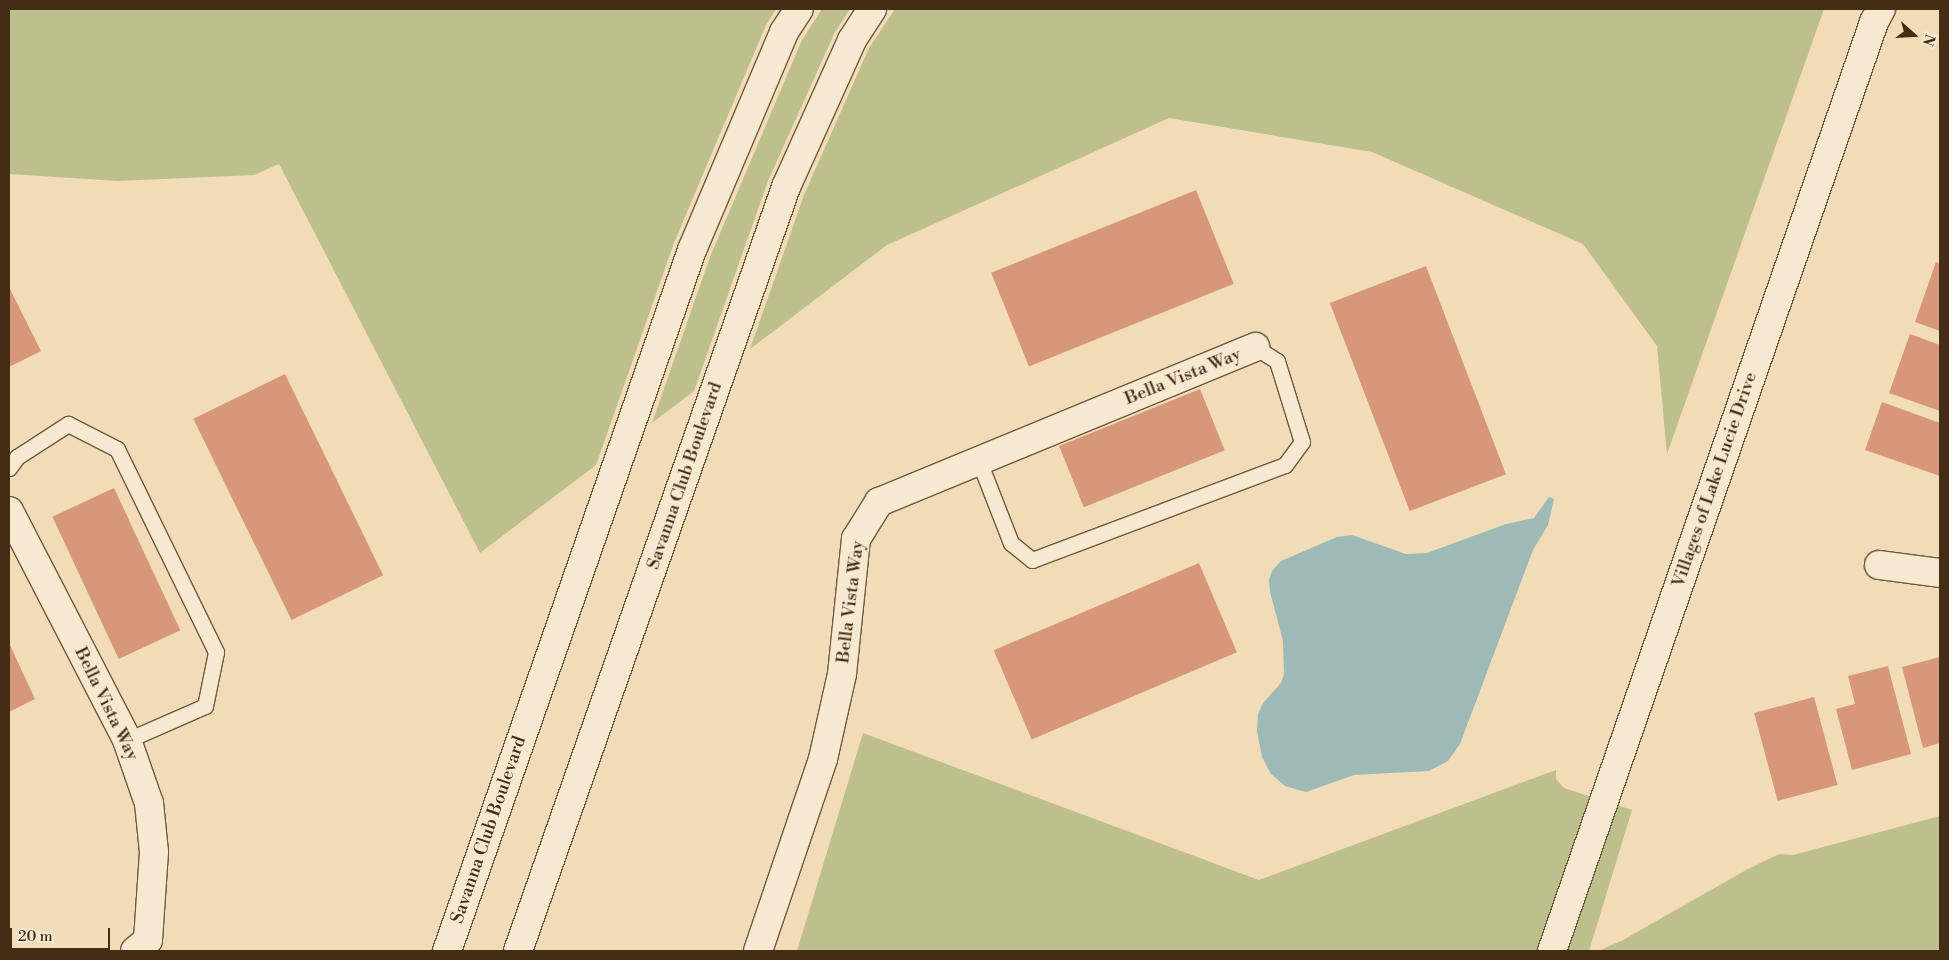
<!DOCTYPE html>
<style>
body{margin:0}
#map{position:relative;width:1949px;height:960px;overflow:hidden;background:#f2dcb8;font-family:"Libre Bodoni",serif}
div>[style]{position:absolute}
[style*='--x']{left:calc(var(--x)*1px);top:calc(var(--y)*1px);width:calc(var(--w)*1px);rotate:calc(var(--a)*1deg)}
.green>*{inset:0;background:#bdbf8d}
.water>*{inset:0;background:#9dbab6}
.building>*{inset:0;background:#d79779;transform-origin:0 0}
.roads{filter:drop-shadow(1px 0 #6f593c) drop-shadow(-1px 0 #6f593c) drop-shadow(0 1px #6f593c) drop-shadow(0 -1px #6f593c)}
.lane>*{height:15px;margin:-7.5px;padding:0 7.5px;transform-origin:7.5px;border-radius:7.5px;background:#f7e8d1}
.street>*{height:28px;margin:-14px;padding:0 14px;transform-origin:14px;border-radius:14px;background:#f7e8d1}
.secondary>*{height:28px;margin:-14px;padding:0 14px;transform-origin:14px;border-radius:14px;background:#f7e8d1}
span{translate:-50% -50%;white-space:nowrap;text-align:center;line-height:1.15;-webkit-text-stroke:4px #f7e8d1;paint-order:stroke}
.street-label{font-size:18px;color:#432d13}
.frame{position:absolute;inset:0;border:10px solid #432d13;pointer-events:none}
.north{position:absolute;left:1889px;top:10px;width:50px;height:50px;-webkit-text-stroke:4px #f7e8d1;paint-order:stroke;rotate:109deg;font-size:14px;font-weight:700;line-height:20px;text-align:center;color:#432d13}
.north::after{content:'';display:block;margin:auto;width:18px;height:22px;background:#432d13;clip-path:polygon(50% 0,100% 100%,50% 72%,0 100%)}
.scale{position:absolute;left:10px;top:928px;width:100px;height:22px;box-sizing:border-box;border:2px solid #432d13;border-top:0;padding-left:6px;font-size:15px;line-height:18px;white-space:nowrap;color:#432d13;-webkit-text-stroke:4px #f7e8d1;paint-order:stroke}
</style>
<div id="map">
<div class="green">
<div style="clip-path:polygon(9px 9px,776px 9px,766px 25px,674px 243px,596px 465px,480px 553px,279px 164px,254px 175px,118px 181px,9px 174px)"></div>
<div style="clip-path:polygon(822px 9px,850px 9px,835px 32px,768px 181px,694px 391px,652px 423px,710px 257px,802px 40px)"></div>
<div style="clip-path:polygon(895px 9px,1824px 9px,1667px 454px,1657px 346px,1583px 244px,1372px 152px,1169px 118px,887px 245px,750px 349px,804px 195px,869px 48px)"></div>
<div style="clip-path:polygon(863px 733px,1259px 880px,1556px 770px,1556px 779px,1564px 788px,1632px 810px,1589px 951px,797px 951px)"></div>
<div style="clip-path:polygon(1940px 816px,1940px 951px,1598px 951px,1623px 940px,1748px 869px,1779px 854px,1793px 855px)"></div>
</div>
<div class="water">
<div style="clip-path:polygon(1549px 497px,1554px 499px,1548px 525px,1533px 550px,1460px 744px,1448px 761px,1429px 771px,1354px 775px,1306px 792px,1285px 786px,1271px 774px,1262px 757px,1257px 731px,1258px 714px,1263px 703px,1281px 683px,1284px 674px,1283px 641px,1270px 592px,1269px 580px,1272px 571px,1281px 561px,1337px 537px,1352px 535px,1406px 554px,1427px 553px,1506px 524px,1534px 518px)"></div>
</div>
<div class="building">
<div style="left:1196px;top:190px;width:101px;height:221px;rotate:68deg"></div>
<div style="clip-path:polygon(1936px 262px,1940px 264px,1940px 331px,1915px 322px)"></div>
<div style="left:1426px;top:266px;width:223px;height:103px;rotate:69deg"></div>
<div style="clip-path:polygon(9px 287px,41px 351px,9px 367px)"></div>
<div style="clip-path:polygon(1910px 334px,1940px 345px,1940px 411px,1889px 393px)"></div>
<div style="left:285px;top:374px;width:224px;height:102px;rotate:64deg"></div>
<div style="left:1200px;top:389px;width:66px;height:152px;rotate:68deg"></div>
<div style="clip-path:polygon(1882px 402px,1940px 423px,1940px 476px,1865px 450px)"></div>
<div style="left:114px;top:488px;width:157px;height:68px;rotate:65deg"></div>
<div style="left:1199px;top:563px;width:97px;height:223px;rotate:67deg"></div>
<div style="clip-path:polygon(9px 643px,35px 699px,9px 712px)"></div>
<div style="clip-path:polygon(1940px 657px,1940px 743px,1923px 748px,1902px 667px)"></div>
<div style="clip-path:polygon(1888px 666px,1911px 754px,1852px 770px,1836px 709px,1855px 704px,1848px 676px)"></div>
<div style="left:1814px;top:697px;width:91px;height:62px;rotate:75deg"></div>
</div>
<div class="roads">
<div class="lane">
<div style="--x:979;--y:461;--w:88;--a:68.7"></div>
<div style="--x:1011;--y:543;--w:27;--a:39"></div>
<div style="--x:1032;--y:560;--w:270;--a:-20.6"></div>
<div style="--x:1285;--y:465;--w:29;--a:-54"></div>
<div style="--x:1302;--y:442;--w:85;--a:-107.2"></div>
<div style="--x:1277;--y:361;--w:26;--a:-148"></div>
<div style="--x:9;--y:468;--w:14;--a:-54"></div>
<div style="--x:17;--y:457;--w:61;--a:-32.9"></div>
<div style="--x:68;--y:424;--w:55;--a:27"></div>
<div style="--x:117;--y:449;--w:226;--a:64"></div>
<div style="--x:216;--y:652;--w:55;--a:101.5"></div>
<div style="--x:205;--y:706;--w:85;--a:156.4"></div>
</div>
<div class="street">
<div style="--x:9;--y:511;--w:258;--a:62.7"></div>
<div style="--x:127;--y:740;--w:67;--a:70.8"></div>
<div style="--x:149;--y:803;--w:49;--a:84.2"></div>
<div style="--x:154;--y:852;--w:88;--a:93.9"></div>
<div style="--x:148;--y:940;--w:17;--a:140"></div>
<div style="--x:1879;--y:565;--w:62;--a:7.5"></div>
<div style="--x:758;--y:951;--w:203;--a:-71.3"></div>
<div style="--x:823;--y:759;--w:87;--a:-77.4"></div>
<div style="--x:842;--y:674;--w:136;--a:-84.1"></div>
<div style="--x:856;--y:539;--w:44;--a:-58.1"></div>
<div style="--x:879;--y:502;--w:407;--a:-22.4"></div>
<div style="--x:1552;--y:951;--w:983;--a:-70.88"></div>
<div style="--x:1874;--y:22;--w:15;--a:-62"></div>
</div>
<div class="secondary">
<div style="--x:447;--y:951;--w:743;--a:-70.74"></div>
<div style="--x:692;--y:250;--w:237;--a:-67.1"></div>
<div style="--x:784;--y:32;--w:27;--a:-57"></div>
<div style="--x:518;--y:951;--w:810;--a:-70.67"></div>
<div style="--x:786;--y:187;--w:161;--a:-65.8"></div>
<div style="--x:852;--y:40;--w:37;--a:-57"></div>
</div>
</div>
<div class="street-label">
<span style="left:1183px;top:377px;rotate:-22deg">Bella Vista Way</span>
<span style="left:685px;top:476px;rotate:-71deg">Savanna Club Boulevard</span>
<span style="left:1715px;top:480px;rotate:-71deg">Villages of Lake Lucie Drive</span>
<span style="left:851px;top:602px;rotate:-83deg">Bella Vista Way</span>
<span style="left:106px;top:704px;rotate:64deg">Bella Vista Way</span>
<span style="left:489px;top:830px;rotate:-71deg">Savanna Club Boulevard</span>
</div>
<div class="frame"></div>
<div class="north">N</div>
<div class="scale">20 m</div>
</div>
